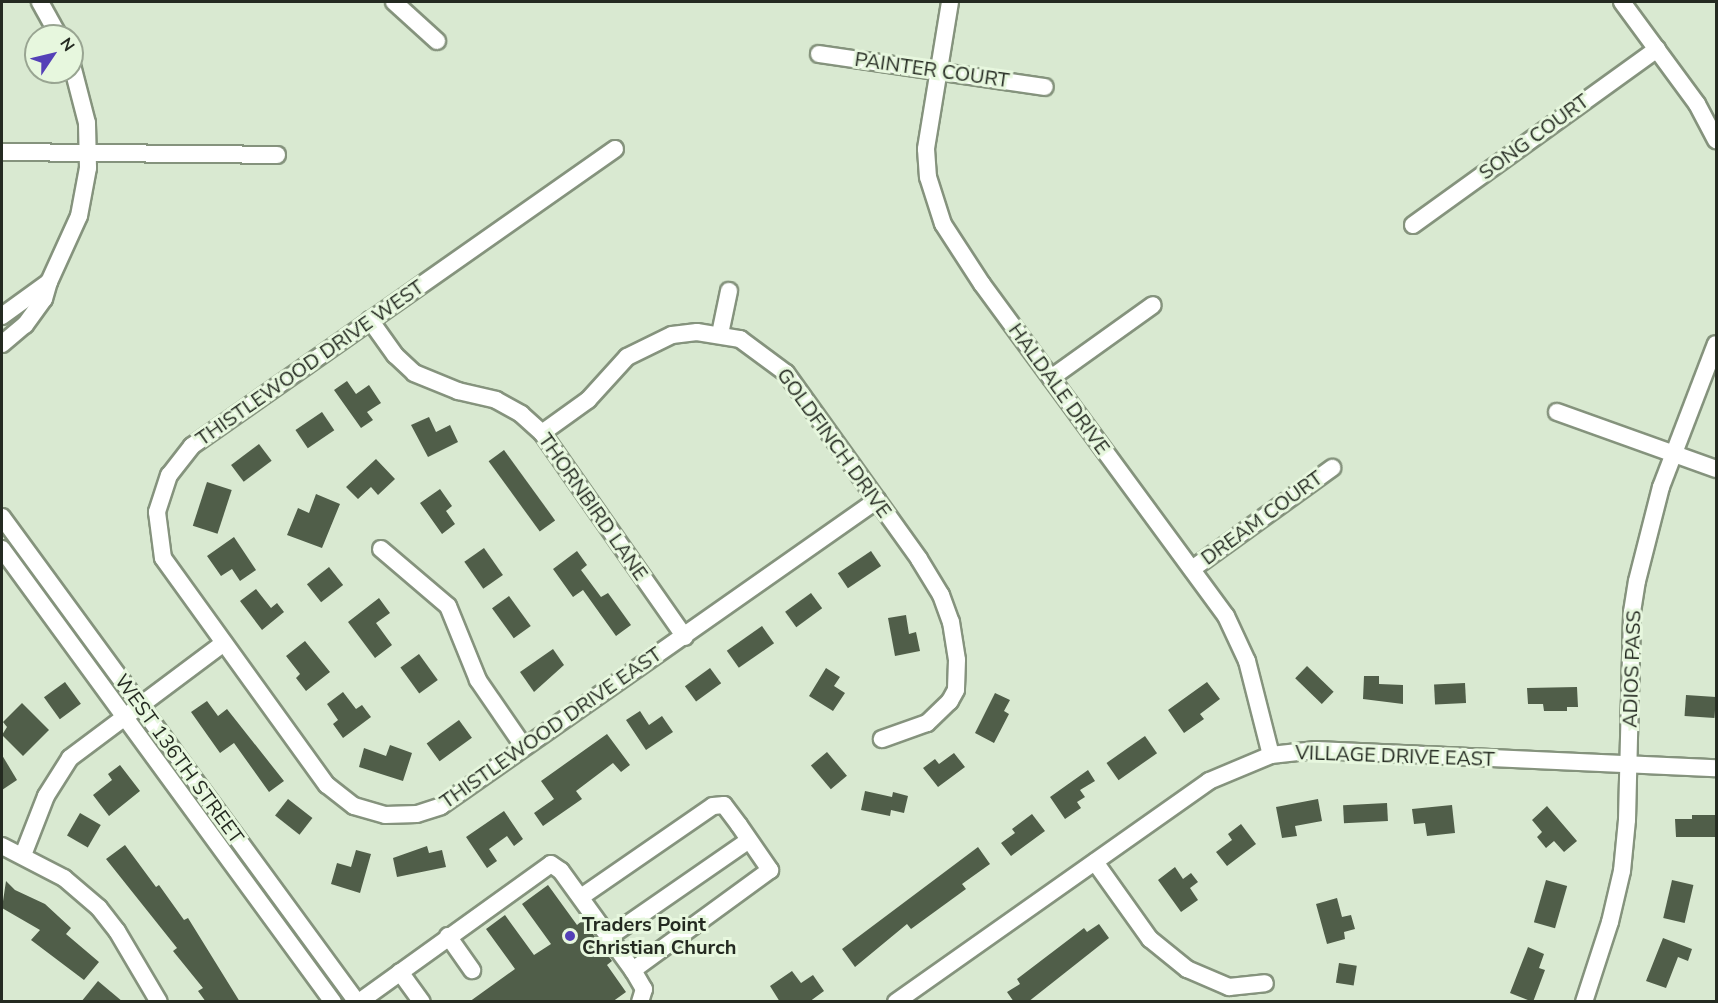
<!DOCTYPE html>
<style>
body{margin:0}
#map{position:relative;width:1718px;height:1003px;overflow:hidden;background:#d9e9d1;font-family:"Nunito Sans",sans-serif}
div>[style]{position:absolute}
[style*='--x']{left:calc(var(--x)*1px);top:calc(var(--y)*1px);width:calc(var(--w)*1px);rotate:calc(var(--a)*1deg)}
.building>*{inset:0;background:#505e49;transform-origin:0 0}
.roads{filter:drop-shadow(2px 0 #85937d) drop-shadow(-2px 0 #85937d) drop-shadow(0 2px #85937d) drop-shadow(0 -2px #85937d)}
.minor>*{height:16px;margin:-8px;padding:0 8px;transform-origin:8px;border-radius:8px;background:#fff}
.dots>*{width:16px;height:16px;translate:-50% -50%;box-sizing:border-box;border:3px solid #e7f7de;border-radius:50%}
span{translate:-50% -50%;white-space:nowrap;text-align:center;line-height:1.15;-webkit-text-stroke:6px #e7f7de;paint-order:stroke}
.street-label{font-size:20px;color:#242a21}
.poi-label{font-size:20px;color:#242a21;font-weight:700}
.left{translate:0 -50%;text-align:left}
.frame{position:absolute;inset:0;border:3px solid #242a21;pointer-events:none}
.north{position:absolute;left:24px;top:24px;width:60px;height:60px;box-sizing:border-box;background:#e7f7de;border:2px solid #99a592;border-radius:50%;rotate:55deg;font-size:16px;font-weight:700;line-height:24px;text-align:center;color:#242a21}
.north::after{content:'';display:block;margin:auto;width:21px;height:27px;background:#5440b7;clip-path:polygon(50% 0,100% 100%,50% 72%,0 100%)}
</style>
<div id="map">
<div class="building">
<div style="clip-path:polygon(347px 381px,356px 394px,369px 385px,381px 403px,367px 412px,373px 420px,361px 428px,334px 390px)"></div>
<div style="left:322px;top:412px;width:22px;height:32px;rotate:56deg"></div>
<div style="clip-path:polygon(429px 417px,436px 432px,450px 425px,458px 442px,428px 457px,411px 425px)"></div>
<div style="left:259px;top:444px;width:21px;height:35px;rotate:53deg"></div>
<div style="left:504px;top:450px;width:87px;height:19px;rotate:54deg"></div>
<div style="clip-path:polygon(376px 459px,395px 479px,378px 495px,371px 487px,358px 499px,346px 487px)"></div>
<div style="left:207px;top:482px;width:26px;height:46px;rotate:18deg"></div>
<div style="clip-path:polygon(440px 489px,452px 506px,446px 511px,455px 524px,442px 534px,420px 503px)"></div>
<div style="clip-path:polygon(316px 494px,340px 504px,322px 548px,287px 535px,298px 508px,309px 513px)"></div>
<div style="clip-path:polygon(234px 537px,256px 570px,240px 581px,232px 569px,221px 576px,207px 556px)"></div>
<div style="left:484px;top:548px;width:33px;height:24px;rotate:55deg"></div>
<div style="clip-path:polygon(577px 551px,587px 565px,581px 570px,601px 597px,608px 593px,631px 625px,616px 636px,583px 590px,573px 597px,553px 569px)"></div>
<div style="left:871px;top:551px;width:18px;height:40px;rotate:56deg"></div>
<div style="left:329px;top:567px;width:23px;height:28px;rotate:52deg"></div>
<div style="clip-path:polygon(256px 589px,271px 608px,277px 603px,284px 612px,262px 630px,240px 601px)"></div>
<div style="left:811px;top:593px;width:19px;height:32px;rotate:54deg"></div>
<div style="left:509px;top:596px;width:37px;height:21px;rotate:54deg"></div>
<div style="clip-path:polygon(379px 598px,390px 613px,376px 623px,392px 645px,375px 658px,348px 622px)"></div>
<div style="clip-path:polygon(906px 615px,909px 634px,916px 632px,920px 651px,895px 656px,888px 618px)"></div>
<div style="left:762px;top:626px;width:21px;height:43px;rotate:55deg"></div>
<div style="clip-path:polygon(305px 641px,330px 672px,306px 691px,296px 678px,300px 674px,286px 656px)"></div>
<div style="clip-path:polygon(553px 649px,564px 665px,534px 692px,520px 672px)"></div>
<div style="left:419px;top:654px;width:32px;height:23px;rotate:54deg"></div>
<div style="left:1307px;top:666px;width:37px;height:17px;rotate:44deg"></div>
<div style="left:710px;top:668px;width:19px;height:31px;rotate:54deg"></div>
<div style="clip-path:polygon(826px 668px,840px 677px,834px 686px,845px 693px,833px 711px,809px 696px)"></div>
<div style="clip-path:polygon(1364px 676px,1379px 676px,1379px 684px,1403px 685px,1403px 704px,1363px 699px)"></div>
<div style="left:65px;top:682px;width:27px;height:26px;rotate:54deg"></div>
<div style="clip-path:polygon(1207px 682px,1220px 699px,1200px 714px,1204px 719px,1184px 733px,1168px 710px)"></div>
<div style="left:1465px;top:683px;width:20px;height:31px;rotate:87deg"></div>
<div style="clip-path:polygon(1577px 687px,1578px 707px,1567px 707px,1567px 711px,1544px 711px,1543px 704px,1528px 704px,1527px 688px)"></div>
<div style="clip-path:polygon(343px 692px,356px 709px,362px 705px,371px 717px,343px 738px,333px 724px,338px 720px,327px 704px)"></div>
<div style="clip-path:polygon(995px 693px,1010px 700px,1004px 711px,1009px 714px,994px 743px,975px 733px)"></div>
<div style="left:1686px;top:695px;width:30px;height:21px;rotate:4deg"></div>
<div style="clip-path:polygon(207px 701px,218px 716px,227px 709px,284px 781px,269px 792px,234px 743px,220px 753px,191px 712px)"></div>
<div style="clip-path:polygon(22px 703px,49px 730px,23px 756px,2px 735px,7px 727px,3px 722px)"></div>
<div style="clip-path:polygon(640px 711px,649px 725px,662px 716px,673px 732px,646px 750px,626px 720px)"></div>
<div style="left:459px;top:720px;width:22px;height:40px;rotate:54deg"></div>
<div style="clip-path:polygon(607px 734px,630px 765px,621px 772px,613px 763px,576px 791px,582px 799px,543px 826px,534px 813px,554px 799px,541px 781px)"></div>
<div style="left:1145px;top:736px;width:21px;height:47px;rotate:55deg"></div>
<div style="clip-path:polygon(390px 745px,412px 753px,403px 781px,359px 767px,364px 748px,386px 756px)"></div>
<div style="left:827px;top:752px;width:31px;height:21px;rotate:50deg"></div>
<div style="clip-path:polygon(954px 753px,965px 767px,938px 787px,923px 768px,935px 759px,939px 764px)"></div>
<div style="clip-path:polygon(2px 755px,17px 780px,2px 790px)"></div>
<div style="clip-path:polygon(120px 765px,140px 791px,109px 816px,93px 795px,112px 780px,108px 774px)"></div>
<div style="clip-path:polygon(1088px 770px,1095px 781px,1080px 790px,1085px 797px,1077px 802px,1081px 808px,1065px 819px,1050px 797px)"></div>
<div style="clip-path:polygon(865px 791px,892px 797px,893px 792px,908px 796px,904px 813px,891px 810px,890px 816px,861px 810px)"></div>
<div style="left:288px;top:799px;width:31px;height:21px;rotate:38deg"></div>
<div style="clip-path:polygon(1318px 799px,1322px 821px,1295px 826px,1297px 836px,1282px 838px,1276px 807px)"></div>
<div style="left:1387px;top:803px;width:18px;height:44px;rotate:87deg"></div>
<div style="clip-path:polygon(1452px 805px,1455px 833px,1427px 836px,1425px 823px,1414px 824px,1412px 809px)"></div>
<div style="clip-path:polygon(1547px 806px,1577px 841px,1564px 852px,1554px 841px,1546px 848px,1537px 837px,1542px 832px,1532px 820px)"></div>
<div style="clip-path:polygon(504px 811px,523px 839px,514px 846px,507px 836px,489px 849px,497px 861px,487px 868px,466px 837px)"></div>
<div style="left:80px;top:813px;width:24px;height:26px;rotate:30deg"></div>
<div style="clip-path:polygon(1032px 814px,1045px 831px,1011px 856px,1001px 843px,1015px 833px,1012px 829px)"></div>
<div style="clip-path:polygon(1692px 815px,1716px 815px,1716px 837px,1676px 837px,1675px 819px,1692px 819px)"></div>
<div style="clip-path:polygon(1241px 824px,1256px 844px,1227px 866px,1216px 852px,1232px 840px,1228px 834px)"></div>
<div style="clip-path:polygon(125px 845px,156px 887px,159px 885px,184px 920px,188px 918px,240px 1002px,206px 1002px,198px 991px,203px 988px,173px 951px,177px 948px,106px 859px)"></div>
<div style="clip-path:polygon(427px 846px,429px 853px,442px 850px,446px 867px,397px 877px,393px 858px)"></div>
<div style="clip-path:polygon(978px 847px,990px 864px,962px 884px,966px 889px,911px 929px,907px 924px,855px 967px,842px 949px)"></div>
<div style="clip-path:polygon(356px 850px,371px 854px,360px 893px,331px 884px,337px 863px,351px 867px)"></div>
<div style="clip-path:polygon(1175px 867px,1183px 879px,1191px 873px,1198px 882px,1190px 888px,1198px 900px,1181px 912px,1158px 880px)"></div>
<div style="left:1546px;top:880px;width:22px;height:44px;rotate:16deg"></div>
<div style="left:1672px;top:880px;width:22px;height:39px;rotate:13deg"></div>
<div style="clip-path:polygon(6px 881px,15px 890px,45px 904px,71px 928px,66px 934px,99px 962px,84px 980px,31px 940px,40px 930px,2px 908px)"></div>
<div style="clip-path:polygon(548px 885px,577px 925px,583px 920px,612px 961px,607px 965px,626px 992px,612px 1002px,469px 1002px,515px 969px,486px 929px,505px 915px,534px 955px,551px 944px,522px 904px)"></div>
<div style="clip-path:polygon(1337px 898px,1342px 917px,1351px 915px,1355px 929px,1344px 932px,1345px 939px,1327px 944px,1316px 904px)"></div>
<div style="clip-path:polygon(1099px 924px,1109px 938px,1028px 1002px,1014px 1002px,1007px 992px,1020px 984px,1017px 979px,1084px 928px,1087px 932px)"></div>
<div style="clip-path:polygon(1663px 938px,1692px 949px,1688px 961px,1678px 957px,1666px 988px,1646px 981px)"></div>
<div style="clip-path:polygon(1528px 947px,1544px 954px,1539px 968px,1545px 970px,1533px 1002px,1510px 993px)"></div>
<div style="left:1339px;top:963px;width:18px;height:20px;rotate:9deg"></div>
<div style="clip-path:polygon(792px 971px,801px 983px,813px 975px,824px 991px,809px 1002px,780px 1002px,770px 986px)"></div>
<div style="clip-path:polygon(98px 981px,123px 1002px,81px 1002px)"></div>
</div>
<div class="roads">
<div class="minor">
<div style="--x:40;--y:2;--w:39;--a:61"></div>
<div style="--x:394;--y:2;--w:58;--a:42.2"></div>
<div style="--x:950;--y:2;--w:149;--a:99.3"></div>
<div style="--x:926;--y:149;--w:28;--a:86"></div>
<div style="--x:928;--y:177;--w:49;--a:72.3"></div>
<div style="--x:943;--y:224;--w:72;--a:57"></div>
<div style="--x:982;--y:284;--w:412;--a:53.7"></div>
<div style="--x:1226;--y:616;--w:50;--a:65"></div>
<div style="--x:1247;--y:661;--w:97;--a:75.7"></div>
<div style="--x:1622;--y:2;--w:127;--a:53.7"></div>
<div style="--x:1697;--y:104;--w:41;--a:62.2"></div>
<div style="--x:819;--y:54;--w:228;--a:8.3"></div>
<div style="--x:615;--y:149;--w:517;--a:144.93"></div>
<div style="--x:192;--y:446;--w:37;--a:128"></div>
<div style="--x:169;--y:475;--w:39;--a:108"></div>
<div style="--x:157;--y:512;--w:46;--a:82.6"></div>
<div style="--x:163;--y:558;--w:280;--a:54.2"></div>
<div style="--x:327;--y:785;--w:34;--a:38"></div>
<div style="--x:354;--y:806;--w:32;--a:16"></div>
<div style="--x:385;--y:815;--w:32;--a:-2"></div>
<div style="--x:417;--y:814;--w:25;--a:-18"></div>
<div style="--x:441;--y:806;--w:533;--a:-35.06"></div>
<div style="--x:2;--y:152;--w:275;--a:0.6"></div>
<div style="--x:1413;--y:225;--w:301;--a:-35.8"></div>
<div style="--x:2;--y:316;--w:58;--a:-35.9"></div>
<div style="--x:49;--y:282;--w:72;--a:-65.6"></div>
<div style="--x:79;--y:216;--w:49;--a:-79.4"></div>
<div style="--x:88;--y:168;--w:45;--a:-91.3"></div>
<div style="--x:87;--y:123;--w:60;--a:-104.5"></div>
<div style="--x:370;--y:320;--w:43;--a:54.5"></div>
<div style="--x:395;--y:355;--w:26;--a:43"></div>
<div style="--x:414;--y:373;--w:48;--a:22.2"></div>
<div style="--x:458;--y:391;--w:39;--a:13"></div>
<div style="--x:496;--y:400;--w:29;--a:29"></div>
<div style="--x:521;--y:414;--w:28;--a:42"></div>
<div style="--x:542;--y:433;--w:249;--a:55"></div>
<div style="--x:720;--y:334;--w:44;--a:-78.2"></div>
<div style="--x:2;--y:344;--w:30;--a:-40"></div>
<div style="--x:25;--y:325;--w:32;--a:-54"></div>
<div style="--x:44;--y:299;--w:18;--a:-74"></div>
<div style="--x:1051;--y:378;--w:125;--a:-35.6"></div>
<div style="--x:1557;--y:412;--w:169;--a:19.7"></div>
<div style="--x:542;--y:433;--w:57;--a:-35.7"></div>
<div style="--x:588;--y:400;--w:58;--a:-47.8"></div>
<div style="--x:627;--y:357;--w:50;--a:-26.1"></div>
<div style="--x:672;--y:335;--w:25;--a:-7"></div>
<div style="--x:697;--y:332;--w:44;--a:9.2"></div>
<div style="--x:740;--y:339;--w:57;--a:36.5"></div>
<div style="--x:786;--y:373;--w:229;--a:54.4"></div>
<div style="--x:919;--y:559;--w:42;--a:58.6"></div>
<div style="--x:941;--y:595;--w:29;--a:70"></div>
<div style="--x:951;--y:622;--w:38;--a:81"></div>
<div style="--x:957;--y:660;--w:30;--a:92"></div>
<div style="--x:956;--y:690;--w:13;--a:119"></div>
<div style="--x:950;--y:701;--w:32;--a:136"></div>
<div style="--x:927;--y:723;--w:48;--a:160.4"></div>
<div style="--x:2;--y:517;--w:601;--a:53.8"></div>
<div style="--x:2;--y:549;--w:561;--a:53.84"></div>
<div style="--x:381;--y:549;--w:88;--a:40.4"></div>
<div style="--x:448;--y:606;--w:80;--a:67.9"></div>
<div style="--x:478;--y:680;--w:81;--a:55.5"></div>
<div style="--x:1192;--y:569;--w:173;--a:-35.8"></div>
<div style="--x:2;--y:846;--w:70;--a:27.3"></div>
<div style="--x:64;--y:878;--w:46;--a:40.6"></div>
<div style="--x:99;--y:908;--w:29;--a:52"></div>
<div style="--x:117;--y:931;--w:82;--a:59.4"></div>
<div style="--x:23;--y:855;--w:63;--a:-68.7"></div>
<div style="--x:46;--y:796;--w:45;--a:-57.7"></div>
<div style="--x:70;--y:758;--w:192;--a:-36.8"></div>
<div style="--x:1095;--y:862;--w:95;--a:54.5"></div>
<div style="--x:1150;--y:939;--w:48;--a:39"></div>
<div style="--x:1187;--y:969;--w:46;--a:23.2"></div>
<div style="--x:1229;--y:987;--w:36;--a:-6"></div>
<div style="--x:581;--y:897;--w:160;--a:-34.6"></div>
<div style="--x:713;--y:806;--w:11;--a:-5"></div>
<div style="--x:724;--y:805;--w:25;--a:53"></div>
<div style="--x:739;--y:825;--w:55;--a:55.4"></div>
<div style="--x:770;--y:870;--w:170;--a:143.9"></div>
<div style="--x:448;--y:936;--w:42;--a:54.8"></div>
<div style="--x:609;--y:937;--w:170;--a:-34.7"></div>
<div style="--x:400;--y:972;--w:37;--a:54"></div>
<div style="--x:359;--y:1002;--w:236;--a:-35.7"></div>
<div style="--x:551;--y:864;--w:12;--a:35"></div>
<div style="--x:561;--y:871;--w:125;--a:54.1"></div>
<div style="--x:634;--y:972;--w:20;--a:60"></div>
<div style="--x:644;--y:989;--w:14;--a:107"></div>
<div style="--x:896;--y:1002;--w:383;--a:-35.2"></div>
<div style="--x:1209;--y:781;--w:67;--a:-22.8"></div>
<div style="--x:1271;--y:755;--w:45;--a:-6.3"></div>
<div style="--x:1316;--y:750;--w:400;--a:2.6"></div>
<div style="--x:1584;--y:1002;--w:84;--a:-72"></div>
<div style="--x:1610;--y:922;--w:52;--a:-76.8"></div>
<div style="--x:1622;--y:871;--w:51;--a:-84.4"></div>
<div style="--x:1627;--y:820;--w:208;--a:-88.6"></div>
<div style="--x:1632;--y:612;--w:31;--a:-81"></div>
<div style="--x:1637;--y:581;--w:97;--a:-75.7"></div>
<div style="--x:1661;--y:487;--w:153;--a:-69"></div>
</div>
</div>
<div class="dots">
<div style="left:570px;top:936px;background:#5440b7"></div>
</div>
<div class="street-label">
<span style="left:932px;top:70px;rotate:8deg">PAINTER COURT</span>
<span style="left:1534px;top:137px;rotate:-36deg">SONG COURT</span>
<span style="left:310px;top:363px;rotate:-35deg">THISTLEWOOD DRIVE WEST</span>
<span style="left:1059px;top:389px;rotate:54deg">HALDALE DRIVE</span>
<span style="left:834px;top:443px;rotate:54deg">GOLDFINCH DRIVE</span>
<span style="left:593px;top:507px;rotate:55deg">THORNBIRD LANE</span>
<span style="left:1262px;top:518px;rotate:-36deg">DREAM COURT</span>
<span style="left:1632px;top:669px;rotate:-88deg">ADIOS PASS</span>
<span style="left:551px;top:728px;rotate:-35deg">THISTLEWOOD DRIVE EAST</span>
<span style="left:1395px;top:756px;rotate:2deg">VILLAGE DRIVE EAST</span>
<span style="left:179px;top:759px;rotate:54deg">WEST 136TH STREET</span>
</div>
<div class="poi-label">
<span class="left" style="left:582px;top:936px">Traders Point<br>Christian Church</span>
</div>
<div class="frame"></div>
<div class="north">N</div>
</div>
